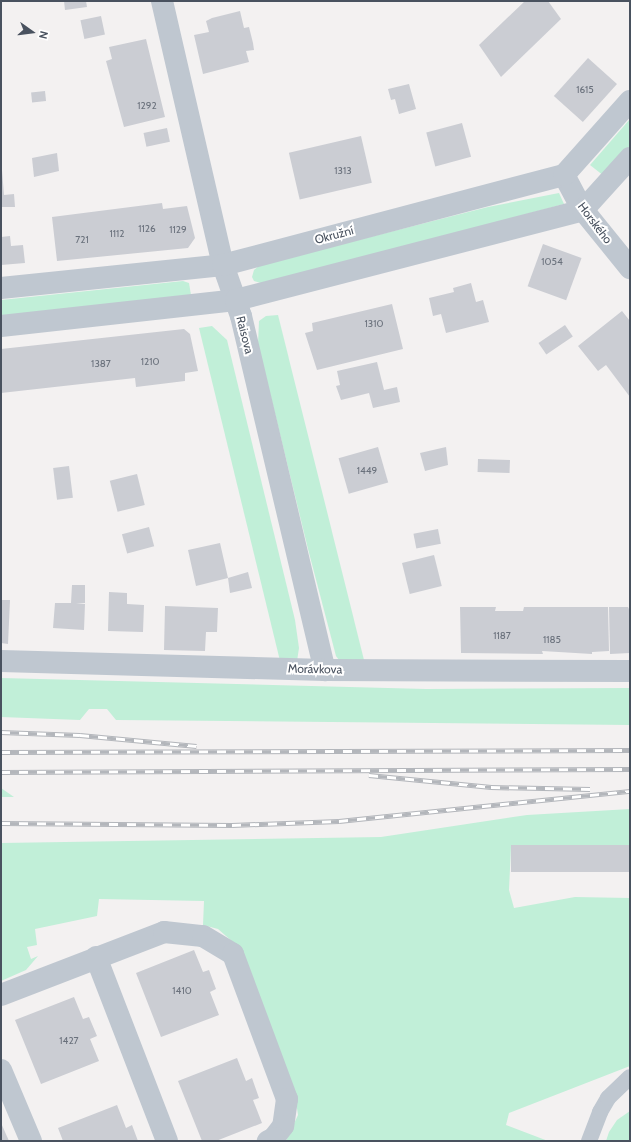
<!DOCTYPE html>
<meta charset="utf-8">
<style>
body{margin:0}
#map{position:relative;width:631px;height:1142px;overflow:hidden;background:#f3f1f1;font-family:Cabin,sans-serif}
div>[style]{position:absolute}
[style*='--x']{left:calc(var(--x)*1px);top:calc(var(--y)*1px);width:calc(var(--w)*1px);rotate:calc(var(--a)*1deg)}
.green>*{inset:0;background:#c1efd8}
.building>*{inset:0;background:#cbcdd3;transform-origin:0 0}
.lane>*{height:16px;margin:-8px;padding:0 8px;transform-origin:8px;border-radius:8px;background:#bfc7d0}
.street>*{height:22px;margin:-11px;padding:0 11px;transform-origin:11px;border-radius:11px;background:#bfc7d0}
.rail>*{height:4.5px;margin-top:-2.25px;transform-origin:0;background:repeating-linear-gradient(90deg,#fff 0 9px,#b3b6bb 0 18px);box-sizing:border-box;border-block:1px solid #b3b6bb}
span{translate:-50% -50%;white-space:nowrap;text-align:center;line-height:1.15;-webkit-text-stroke:4px #fff;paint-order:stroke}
.number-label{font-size:10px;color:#6a717c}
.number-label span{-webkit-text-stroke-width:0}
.street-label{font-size:12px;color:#49525f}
.frame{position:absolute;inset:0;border:2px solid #49525f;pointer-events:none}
.north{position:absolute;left:12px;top:12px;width:40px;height:40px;-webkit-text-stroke:3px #fff;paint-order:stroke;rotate:104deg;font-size:11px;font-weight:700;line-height:16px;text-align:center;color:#49525f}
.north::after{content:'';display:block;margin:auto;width:14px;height:18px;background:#49525f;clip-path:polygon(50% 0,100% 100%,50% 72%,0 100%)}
</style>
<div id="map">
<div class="green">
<div style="clip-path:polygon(630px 119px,630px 147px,604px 176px,590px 165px)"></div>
<div style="clip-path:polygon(559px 193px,564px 204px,264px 284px,254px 281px,252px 277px,254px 270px,260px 265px,488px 207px)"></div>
<div style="clip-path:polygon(183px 281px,189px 283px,191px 295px,1px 320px,1px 300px)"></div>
<div style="clip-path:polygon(278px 315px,365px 664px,341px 663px,336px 656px,308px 549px,258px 344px,259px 321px,266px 316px)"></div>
<div style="clip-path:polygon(212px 326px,227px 340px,295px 620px,299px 648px,297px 661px,281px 665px,199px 328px)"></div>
<div style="clip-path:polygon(1px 678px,426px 689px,630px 688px,630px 725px,116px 720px,107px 709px,89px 709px,80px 720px,1px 717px)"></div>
<div style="clip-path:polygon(1px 788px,14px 797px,1px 797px)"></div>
<div style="clip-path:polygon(630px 809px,630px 845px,511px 847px,509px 890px,514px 908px,575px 897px,630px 898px,630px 1066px,509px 1113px,506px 1125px,548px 1141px,286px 1141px,298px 1115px,295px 1095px,234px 943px,218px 929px,203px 925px,204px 901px,99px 899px,97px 916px,35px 929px,37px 945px,27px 947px,31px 959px,38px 956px,26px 970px,1px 981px,1px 843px,381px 837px,527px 815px)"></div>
<div style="clip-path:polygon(630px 1111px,630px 1141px,606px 1141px,609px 1132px,617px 1120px)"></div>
</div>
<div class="building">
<div style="clip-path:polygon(64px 1px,86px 1px,87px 7px,65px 10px)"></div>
<div style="clip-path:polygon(525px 1px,548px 1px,561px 19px,501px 77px,479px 45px)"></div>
<div style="clip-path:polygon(240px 11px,244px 28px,249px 27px,253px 43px,254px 50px,246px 51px,249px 62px,203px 74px,194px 35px,209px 32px,206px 21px,212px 18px)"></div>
<div style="left:101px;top:16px;width:19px;height:21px;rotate:78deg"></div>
<div style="clip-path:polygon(146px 39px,165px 117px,124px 127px,106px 61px,112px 59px,109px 47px)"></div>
<div style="left:588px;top:58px;width:39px;height:51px;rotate:42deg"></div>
<div style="clip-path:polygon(409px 84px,416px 109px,399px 114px,395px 99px,391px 100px,388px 89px)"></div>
<div style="left:45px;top:91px;width:10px;height:14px;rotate:84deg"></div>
<div style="left:462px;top:123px;width:35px;height:37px;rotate:75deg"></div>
<div style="left:167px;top:128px;width:14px;height:24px;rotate:78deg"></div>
<div style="left:361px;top:136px;width:48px;height:74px;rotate:77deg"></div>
<div style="clip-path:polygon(57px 153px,59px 171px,34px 177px,32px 158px)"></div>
<div style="clip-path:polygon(2px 170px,4px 195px,14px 194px,15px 207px,1px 207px)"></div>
<div style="clip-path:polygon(162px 203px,163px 209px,187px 206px,195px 238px,188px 248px,57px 261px,52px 217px)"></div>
<div style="clip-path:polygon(10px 236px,11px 246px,23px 245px,25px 263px,1px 265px,1px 237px)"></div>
<div style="left:543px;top:244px;width:41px;height:45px;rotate:20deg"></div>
<div style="clip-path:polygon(471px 283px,476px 302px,483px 300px,489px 322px,446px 333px,441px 314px,433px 316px,429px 298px,454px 292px,453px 288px)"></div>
<div style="clip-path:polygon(392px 304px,403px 349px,317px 370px,305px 333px,313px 331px,312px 323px)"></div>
<div style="clip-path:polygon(622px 311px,630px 321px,630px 397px,606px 365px,598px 371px,578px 346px)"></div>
<div style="left:565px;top:325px;width:14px;height:32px;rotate:56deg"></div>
<div style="clip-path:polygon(184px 329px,190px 334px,198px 371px,185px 373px,185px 381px,136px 387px,135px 378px,1px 393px,1px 349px)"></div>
<div style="clip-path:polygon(377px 362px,384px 390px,397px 387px,400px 402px,373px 408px,369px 393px,341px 400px,336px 386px,340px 385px,337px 371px)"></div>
<div style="left:378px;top:447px;width:37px;height:41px;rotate:74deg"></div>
<div style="clip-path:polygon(446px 447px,448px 465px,425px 471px,420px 453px)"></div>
<div style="left:478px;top:459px;width:32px;height:13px;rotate:2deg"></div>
<div style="left:69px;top:466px;width:32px;height:16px;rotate:83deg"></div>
<div style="left:137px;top:474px;width:32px;height:28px;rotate:76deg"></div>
<div style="left:149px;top:527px;width:20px;height:28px;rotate:75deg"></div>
<div style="left:438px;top:529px;width:15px;height:25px;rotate:79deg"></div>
<div style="clip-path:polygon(220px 543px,228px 578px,248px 572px,252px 588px,230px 593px,228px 578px,196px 586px,188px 550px)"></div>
<div style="left:434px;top:555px;width:32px;height:33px;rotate:76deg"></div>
<div style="clip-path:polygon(72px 585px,85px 585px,85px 603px,76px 604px,85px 604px,84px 630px,53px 628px,55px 603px,71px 603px)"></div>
<div style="clip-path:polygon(109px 592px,127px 593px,127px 604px,144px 605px,143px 632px,108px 631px)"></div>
<div style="clip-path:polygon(1px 600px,10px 600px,8px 644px,1px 643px)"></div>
<div style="clip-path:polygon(165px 606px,218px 608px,217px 632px,206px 632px,205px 651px,164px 650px)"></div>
<div style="clip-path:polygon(460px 607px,496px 607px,495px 611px,523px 611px,524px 607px,608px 607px,609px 651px,592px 652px,592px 654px,542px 651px,543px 654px,461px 653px)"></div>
<div style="clip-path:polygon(609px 607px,628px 607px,630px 611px,630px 653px,610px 654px)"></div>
<div style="left:630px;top:845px;width:27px;height:119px;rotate:90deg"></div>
<div style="clip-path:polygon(194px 950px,203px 972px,209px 970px,216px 989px,210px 992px,219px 1015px,161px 1037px,136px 973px)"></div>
<div style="clip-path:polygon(74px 997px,83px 1019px,89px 1017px,97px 1036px,90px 1039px,99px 1061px,41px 1084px,15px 1020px)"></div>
<div style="clip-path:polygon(237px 1058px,246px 1081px,252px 1078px,259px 1098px,253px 1100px,262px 1123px,216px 1141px,202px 1141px,178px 1081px)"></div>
<div style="clip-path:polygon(117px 1105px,126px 1128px,132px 1125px,138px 1141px,63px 1141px,58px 1128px)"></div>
<div style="clip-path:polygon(1px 1123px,9px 1141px,1px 1141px)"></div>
</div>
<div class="lane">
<div style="--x:589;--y:1141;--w:31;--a:-69"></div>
<div style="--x:600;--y:1112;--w:16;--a:-60"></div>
<div style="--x:608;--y:1098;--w:30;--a:-44"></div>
</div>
<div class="street">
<div style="--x:162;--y:1;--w:271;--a:77"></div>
<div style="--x:223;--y:265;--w:54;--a:70.6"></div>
<div style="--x:241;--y:316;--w:364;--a:76.7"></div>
<div style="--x:564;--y:175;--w:40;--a:62"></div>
<div style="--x:583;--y:210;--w:75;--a:51"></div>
<div style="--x:1;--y:288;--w:223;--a:-5.9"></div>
<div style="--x:223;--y:265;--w:353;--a:-14.8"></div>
<div style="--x:564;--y:175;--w:99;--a:-48.3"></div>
<div style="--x:1;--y:326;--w:236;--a:-6.3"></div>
<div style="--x:236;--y:300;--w:358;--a:-14.5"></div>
<div style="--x:583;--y:210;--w:70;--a:-47.9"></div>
<div style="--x:1;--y:661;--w:324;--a:1.6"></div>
<div style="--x:325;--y:670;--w:305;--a:0.2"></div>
<div style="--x:96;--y:957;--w:197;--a:68.9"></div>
<div style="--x:1;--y:995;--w:175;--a:-21.1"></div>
<div style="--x:164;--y:932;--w:39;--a:6"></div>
<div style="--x:203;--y:936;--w:35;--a:31"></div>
<div style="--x:233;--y:954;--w:155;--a:69.6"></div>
<div style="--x:287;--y:1099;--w:27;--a:98"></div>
<div style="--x:283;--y:1126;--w:15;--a:127"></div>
<div style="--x:274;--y:1138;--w:7;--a:153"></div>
<div style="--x:1;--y:1070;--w:77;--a:67.1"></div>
</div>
<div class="rail">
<div style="--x:1;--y:732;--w:79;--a:2.2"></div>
<div style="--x:80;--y:735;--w:117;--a:5.4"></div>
<div style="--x:1;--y:752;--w:629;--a:-0.18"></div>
<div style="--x:1;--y:772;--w:629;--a:-0.27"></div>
<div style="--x:369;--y:775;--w:123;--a:5.6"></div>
<div style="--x:491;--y:787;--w:99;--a:1.2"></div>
<div style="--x:1;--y:823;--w:231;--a:0.5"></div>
<div style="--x:232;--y:825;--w:107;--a:-2.1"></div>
<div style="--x:339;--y:821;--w:293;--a:-5.9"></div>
</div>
<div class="number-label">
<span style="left:585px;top:90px">1615</span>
<span style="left:147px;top:106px">1292</span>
<span style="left:343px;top:171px">1313</span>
<span style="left:147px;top:229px">1126</span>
<span style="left:178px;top:230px">1129</span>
<span style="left:117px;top:234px">1112</span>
<span style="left:82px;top:240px">721</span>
<span style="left:552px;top:262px">1054</span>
<span style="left:374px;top:324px">1310</span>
<span style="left:150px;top:362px">1210</span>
<span style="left:101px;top:364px">1387</span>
<span style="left:367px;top:471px">1449</span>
<span style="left:502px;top:636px">1187</span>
<span style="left:552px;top:640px">1185</span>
<span style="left:182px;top:991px">1410</span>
<span style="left:69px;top:1041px">1427</span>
</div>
<div class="street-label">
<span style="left:595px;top:223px;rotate:53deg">Horského</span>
<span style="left:334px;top:235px;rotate:-15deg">Okružní</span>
<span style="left:245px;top:335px;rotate:76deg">Raisova</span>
<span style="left:315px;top:669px;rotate:1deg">Morávkova</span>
</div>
<div class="frame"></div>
<div class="north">N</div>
</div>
